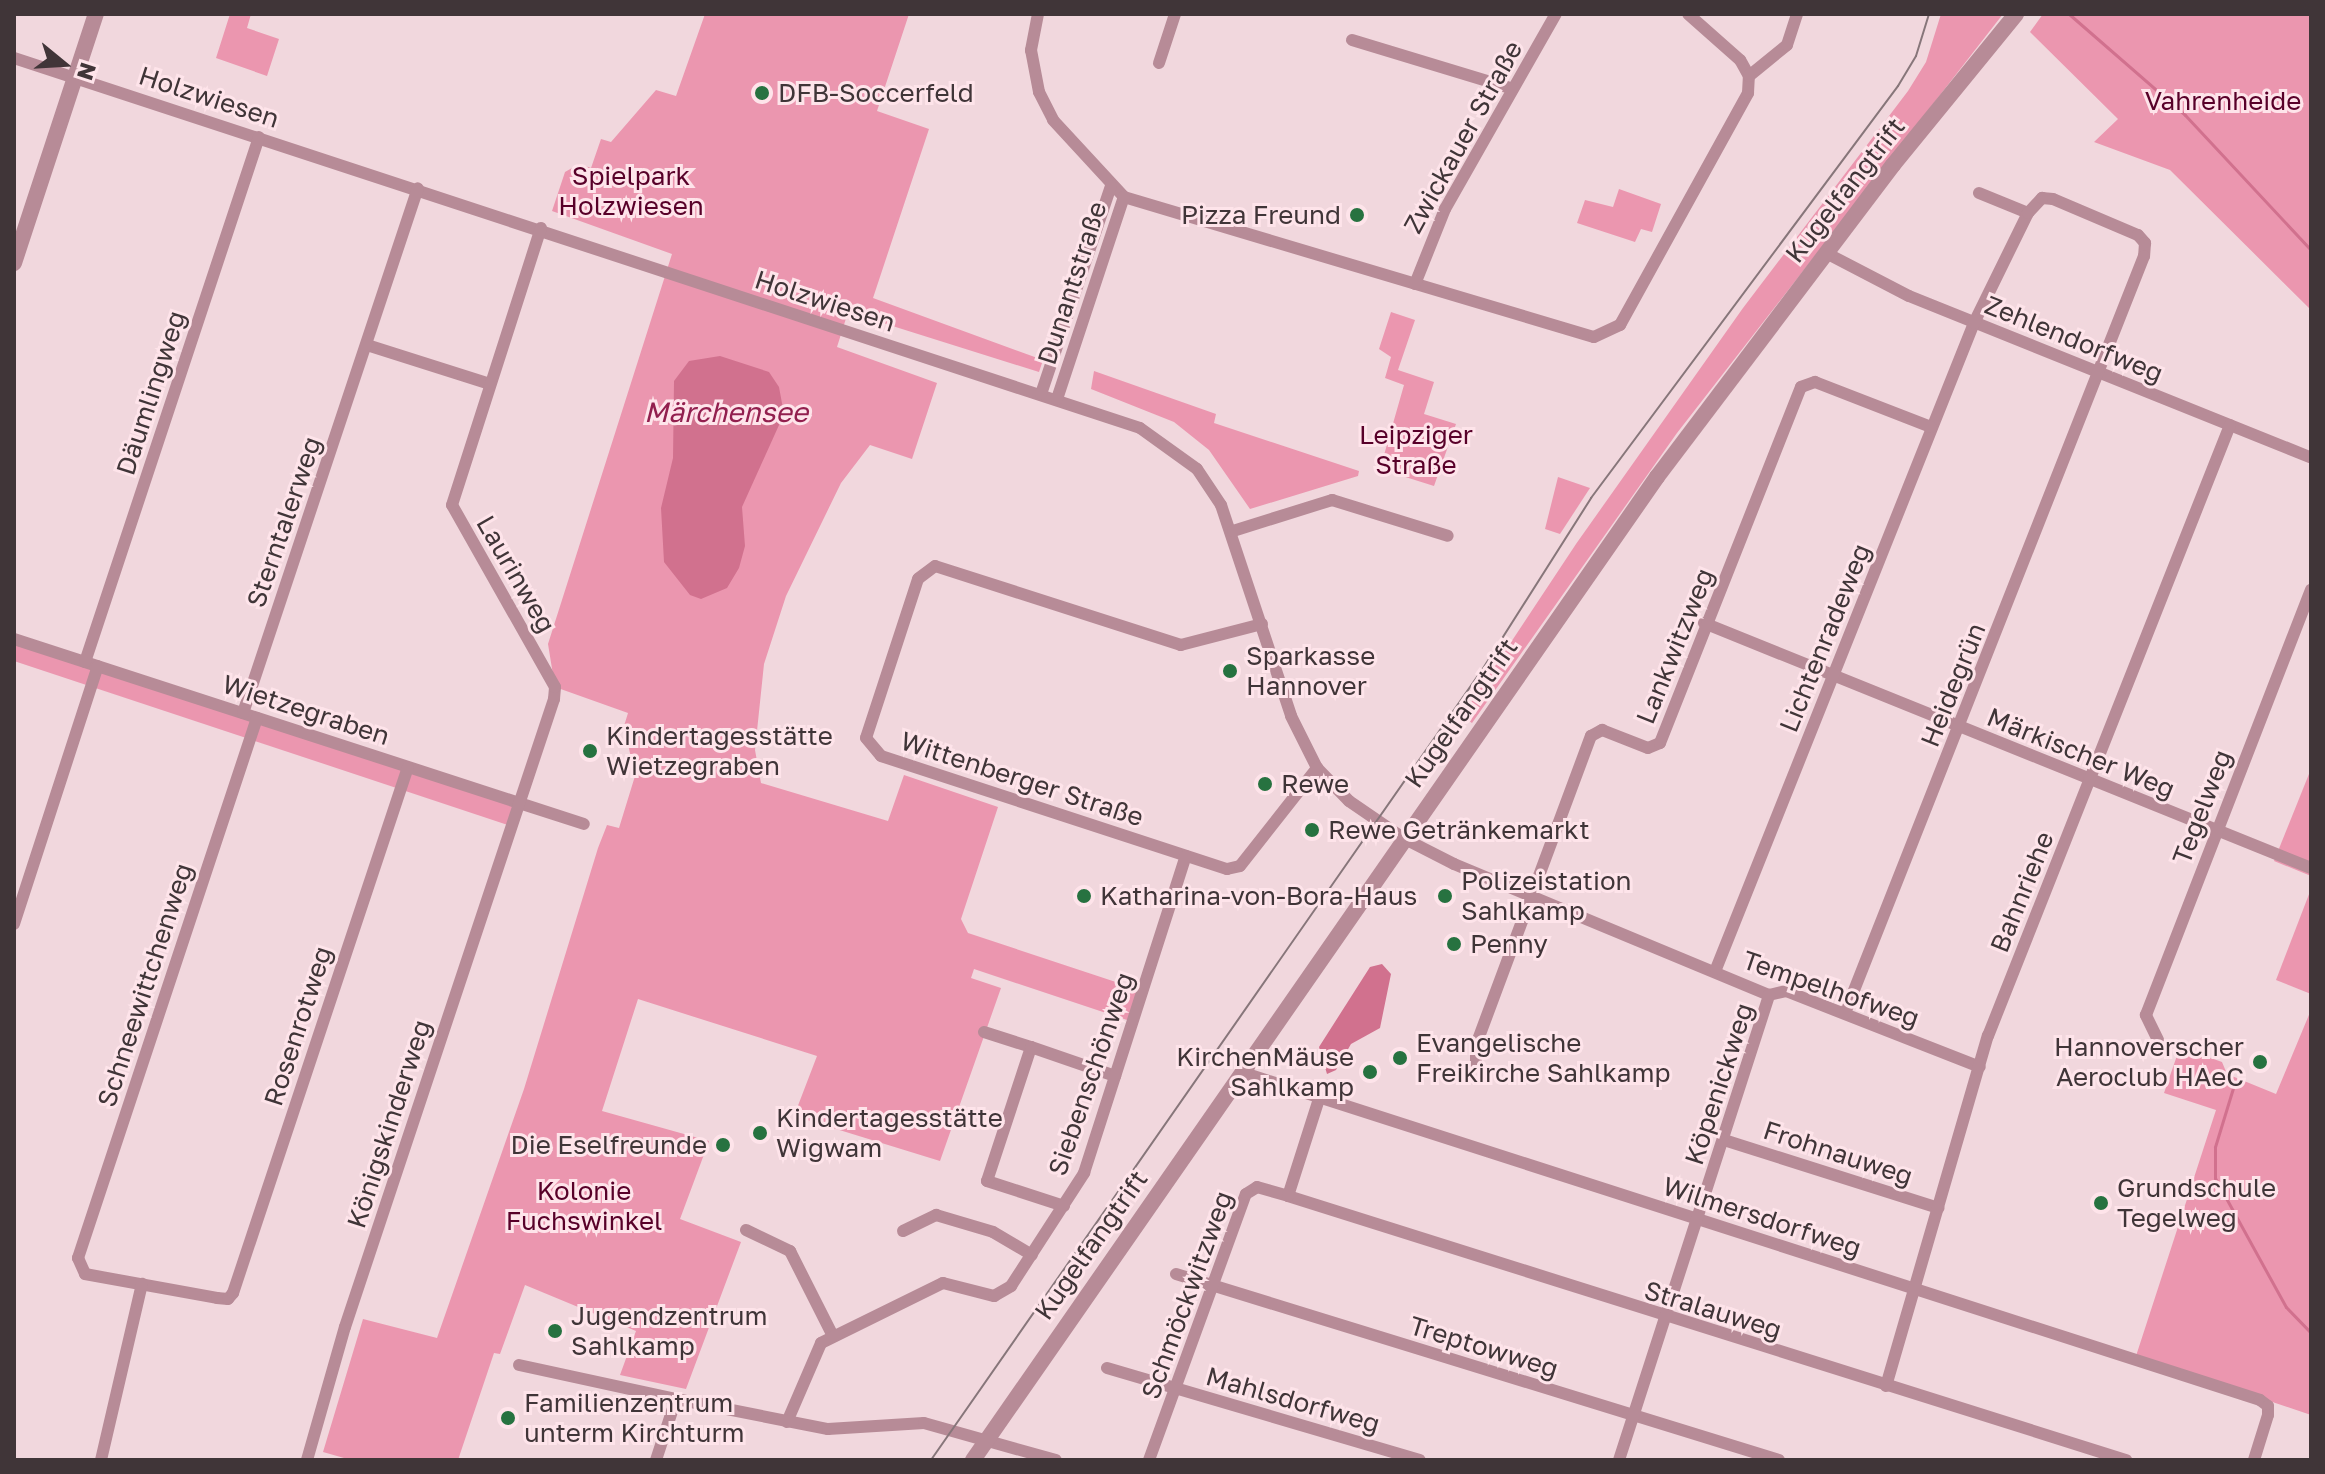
<!DOCTYPE html>
<meta charset="utf-8">
<style>
body{margin:0}
#map{position:relative;width:2325px;height:1474px;overflow:hidden;background:#f1d7dd;font-family:"Golos Text",sans-serif}
div>[style]{position:absolute}
[style*='--x']{left:calc(var(--x)*1px);top:calc(var(--y)*1px);width:calc(var(--w)*1px);rotate:calc(var(--a)*1deg)}
.green>*{inset:0;background:#eb96af}
.water>*{inset:0;background:#d1718e}
.stream>*{height:3px;margin:-1.5px;padding:0 1.5px;transform-origin:1.5px;border-radius:1.5px;background:#d1718e}
.minor>*{height:12px;margin:-6px;padding:0 6px;transform-origin:6px;border-radius:6px;background:#b78b97}
.tertiary>*{height:16px;margin:-8px;padding:0 8px;transform-origin:8px;border-radius:8px;background:#b78b97}
.tram>*{height:2px;margin:-1px;padding:0 1px;transform-origin:1px;border-radius:1px;background:#87767a}
.dots>*{width:22px;height:22px;translate:-50% -50%;box-sizing:border-box;border:4px solid #fee4ea;border-radius:50%}
span{translate:-50% -50%;white-space:nowrap;text-align:center;line-height:1.15;-webkit-text-stroke:6px #fee4ea;paint-order:stroke}
.poi-label{font-size:26px;color:#403538}
.left{translate:0 -50%;text-align:left}
.right{translate:-100% -50%;text-align:right}
.street-label{font-size:26px;color:#403538}
.park-label{font-size:26px;color:#580029}
.water-label{font-size:28px;color:#921f4e;font-style:italic}
.frame{position:absolute;inset:0;border:16px solid #403538;pointer-events:none}
.north{position:absolute;left:24px;top:24px;width:80px;height:80px;-webkit-text-stroke:6px #fee4ea;paint-order:stroke;rotate:108deg;font-size:22px;font-weight:700;line-height:32px;text-align:center;color:#403538}
.north::after{content:'';display:block;margin:auto;width:28px;height:36px;background:#403538;clip-path:polygon(50% 0,100% 100%,50% 72%,0 100%)}
</style>
<div id="map">
<div class="green">
<div style="clip-path:polygon(230px 14px,251px 14px,247px 28px,279px 39px,267px 76px,216px 58px)"></div>
<div style="clip-path:polygon(705px 14px,909px 14px,877px 111px,929px 129px,873px 298px,1043px 360px,1039px 372px,848px 312px,837px 347px,937px 383px,912px 459px,870px 445px,841px 483px,786px 596px,764px 664px,755px 750px,761px 783px,888px 821px,904px 775px,998px 807px,961px 919px,968px 933px,1143px 991px,1133px 1022px,974px 969px,971px 978px,1001px 988px,940px 1161px,794px 1116px,817px 1056px,638px 999px,602px 1111px,709px 1141px,680px 1219px,741px 1242px,686px 1389px,620px 1375px,636px 1331px,525px 1285px,500px 1354px,494px 1353px,458px 1460px,351px 1460px,323px 1452px,363px 1319px,437px 1338px,524px 1089px,598px 848px,607px 825px,619px 828px,635px 776px,624px 726px,628px 713px,555px 687px,548px 644px,672px 254px,552px 211px,565px 172px,579px 164px,591px 168px,601px 139px,611px 142px,656px 90px,676px 96px)"></div>
<div style="clip-path:polygon(1941px 14px,2003px 14px,1677px 433px,1472px 723px,1462px 716px,1576px 544px,1743px 308px,1908px 91px,1926px 62px)"></div>
<div style="clip-path:polygon(2043px 14px,2311px 14px,2311px 310px,2170px 170px,2094px 142px,2118px 119px,2030px 32px)"></div>
<div style="clip-path:polygon(1619px 189px,1661px 204px,1652px 232px,1641px 229px,1635px 242px,1577px 223px,1585px 200px,1613px 207px)"></div>
<div style="clip-path:polygon(1391px 312px,1415px 320px,1398px 370px,1434px 382px,1424px 414px,1456px 424px,1434px 486px,1380px 469px,1404px 385px,1385px 378px,1391px 357px,1379px 349px)"></div>
<div style="clip-path:polygon(1094px 371px,1216px 414px,1214px 423px,1359px 471px,1358px 476px,1250px 509px,1209px 450px,1174px 422px,1091px 389px)"></div>
<div style="clip-path:polygon(1558px 477px,1590px 488px,1560px 534px,1545px 529px)"></div>
<div style="clip-path:polygon(14px 639px,519px 802px,511px 826px,14px 661px)"></div>
<div style="clip-path:polygon(2311px 769px,2311px 876px,2274px 861px)"></div>
<div style="clip-path:polygon(2311px 889px,2311px 994px,2276px 980px)"></div>
<div style="clip-path:polygon(2311px 1010px,2311px 1415px,2136px 1356px,2216px 1110px,2164px 1093px,2180px 1047px,2222px 1062px,2227px 1074px,2276px 1094px)"></div>
</div>
<div class="water">
<div style="clip-path:polygon(720px 356px,769px 372px,779px 387px,784px 414px,742px 507px,745px 546px,739px 568px,727px 588px,701px 599px,690px 595px,664px 562px,661px 508px,673px 458px,674px 381px,689px 361px)"></div>
<div style="clip-path:polygon(1382px 964px,1391px 974px,1380px 1028px,1351px 1044px,1336px 1070px,1327px 1074px,1319px 1047px,1370px 967px)"></div>
</div>
<div class="stream">
<div style="--x:2069;--y:14;--w:154;--a:41"></div>
<div style="--x:2185;--y:115;--w:185;--a:47"></div>
<div style="--x:2233;--y:1088;--w:62;--a:107"></div>
<div style="--x:2215;--y:1147;--w:31;--a:90"></div>
<div style="--x:2215;--y:1178;--w:147;--a:61.2"></div>
<div style="--x:2286;--y:1307;--w:36;--a:46"></div>
</div>
<div class="minor">
<div style="--x:1038;--y:14;--w:37;--a:101"></div>
<div style="--x:1031;--y:50;--w:43;--a:79.2"></div>
<div style="--x:1039;--y:92;--w:31;--a:63"></div>
<div style="--x:1053;--y:120;--w:105;--a:47.3"></div>
<div style="--x:1124;--y:197;--w:490;--a:16.6"></div>
<div style="--x:1594;--y:337;--w:29;--a:-25"></div>
<div style="--x:1620;--y:325;--w:265;--a:-61.1"></div>
<div style="--x:1748;--y:93;--w:17;--a:-87"></div>
<div style="--x:1749;--y:76;--w:18;--a:-119"></div>
<div style="--x:1740;--y:60;--w:69;--a:-138.5"></div>
<div style="--x:1352;--y:40;--w:168;--a:16.9"></div>
<div style="--x:14;--y:58;--w:1185;--a:18.19"></div>
<div style="--x:1140;--y:428;--w:70;--a:35.7"></div>
<div style="--x:1197;--y:469;--w:43;--a:56.3"></div>
<div style="--x:1221;--y:505;--w:222;--a:71.6"></div>
<div style="--x:1291;--y:716;--w:58;--a:63.4"></div>
<div style="--x:1317;--y:768;--w:46;--a:45.9"></div>
<div style="--x:1349;--y:801;--w:65;--a:34.4"></div>
<div style="--x:1403;--y:838;--w:57;--a:27"></div>
<div style="--x:1454;--y:864;--w:341;--a:22.6"></div>
<div style="--x:1769;--y:995;--w:17;--a:-13"></div>
<div style="--x:1786;--y:991;--w:208;--a:21.4"></div>
<div style="--x:1159;--y:63;--w:52;--a:-71.9"></div>
<div style="--x:1749;--y:76;--w:49;--a:-39.2"></div>
<div style="--x:1787;--y:45;--w:33;--a:-72"></div>
<div style="--x:1979;--y:193;--w:53;--a:22.2"></div>
<div style="--x:1826;--y:253;--w:93;--a:27.4"></div>
<div style="--x:1909;--y:296;--w:433;--a:21.9"></div>
<div style="--x:1415;--y:284;--w:81;--a:-68.2"></div>
<div style="--x:1445;--y:209;--w:224;--a:-60.4"></div>
<div style="--x:367;--y:345;--w:129;--a:17.6"></div>
<div style="--x:1041;--y:394;--w:219;--a:-71.4"></div>
<div style="--x:1057;--y:399;--w:213;--a:-71.7"></div>
<div style="--x:1233;--y:531;--w:104;--a:-17.4"></div>
<div style="--x:1332;--y:500;--w:121;--a:17.2"></div>
<div style="--x:1704;--y:623;--w:655;--a:21.98"></div>
<div style="--x:1262;--y:624;--w:84;--a:165.5"></div>
<div style="--x:1181;--y:645;--w:258;--a:-162.2"></div>
<div style="--x:935;--y:566;--w:21;--a:143"></div>
<div style="--x:918;--y:579;--w:167;--a:108.1"></div>
<div style="--x:866;--y:738;--w:23;--a:50"></div>
<div style="--x:881;--y:756;--w:364;--a:18.1"></div>
<div style="--x:1227;--y:869;--w:13;--a:-13"></div>
<div style="--x:1240;--y:866;--w:125;--a:-51.8"></div>
<div style="--x:14;--y:639;--w:599;--a:17.98"></div>
<div style="--x:85;--y:662;--w:553;--a:-71.66"></div>
<div style="--x:243;--y:713;--w:553;--a:-71.57"></div>
<div style="--x:257;--y:718;--w:569;--a:108.34"></div>
<div style="--x:78;--y:1258;--w:17;--a:66"></div>
<div style="--x:85;--y:1274;--w:134;--a:10.3"></div>
<div style="--x:217;--y:1298;--w:11;--a:5"></div>
<div style="--x:228;--y:1299;--w:8;--a:-50"></div>
<div style="--x:233;--y:1293;--w:554;--a:-71.6"></div>
<div style="--x:14;--y:924;--w:271;--a:-72"></div>
<div style="--x:1716;--y:969;--w:696;--a:-68.23"></div>
<div style="--x:1974;--y:323;--w:123;--a:-63.9"></div>
<div style="--x:2028;--y:213;--w:21;--a:-47"></div>
<div style="--x:2042;--y:198;--w:11;--a:5"></div>
<div style="--x:2053;--y:199;--w:92;--a:23"></div>
<div style="--x:2138;--y:235;--w:11;--a:49"></div>
<div style="--x:2145;--y:243;--w:13;--a:94"></div>
<div style="--x:2144;--y:256;--w:814;--a:111.55"></div>
<div style="--x:984;--y:1032;--w:49;--a:17.7"></div>
<div style="--x:2158;--y:1040;--w:28;--a:-116"></div>
<div style="--x:2146;--y:1015;--w:456;--a:-68.8"></div>
<div style="--x:1476;--y:1065;--w:20;--a:-90"></div>
<div style="--x:1476;--y:1045;--w:330;--a:-69.6"></div>
<div style="--x:1591;--y:736;--w:13;--a:-29"></div>
<div style="--x:1602;--y:730;--w:49;--a:21.4"></div>
<div style="--x:1648;--y:748;--w:13;--a:-23"></div>
<div style="--x:1660;--y:743;--w:383;--a:-68.4"></div>
<div style="--x:1801;--y:387;--w:15;--a:-20"></div>
<div style="--x:1815;--y:382;--w:124;--a:21.2"></div>
<div style="--x:1241;--y:1072;--w:1070;--a:17.84"></div>
<div style="--x:2260;--y:1400;--w:10;--a:37"></div>
<div style="--x:2268;--y:1406;--w:9;--a:90"></div>
<div style="--x:2268;--y:1415;--w:47;--a:107.3"></div>
<div style="--x:1724;--y:1140;--w:225;--a:17.6"></div>
<div style="--x:1288;--y:1196;--w:879;--a:17.49"></div>
<div style="--x:1064;--y:1206;--w:81;--a:-162"></div>
<div style="--x:987;--y:1181;--w:141;--a:-71.8"></div>
<div style="--x:1031;--y:1047;--w:89;--a:19"></div>
<div style="--x:746;--y:1230;--w:49;--a:25.5"></div>
<div style="--x:790;--y:1251;--w:95;--a:63.2"></div>
<div style="--x:903;--y:1231;--w:37;--a:-26"></div>
<div style="--x:936;--y:1215;--w:59;--a:16.6"></div>
<div style="--x:993;--y:1232;--w:45;--a:30.5"></div>
<div style="--x:1176;--y:1274;--w:631;--a:17.14"></div>
<div style="--x:519;--y:1365;--w:161;--a:12.2"></div>
<div style="--x:1107;--y:1368;--w:326;--a:16.4"></div>
<div style="--x:1886;--y:1386;--w:365;--a:-73.8"></div>
<div style="--x:1988;--y:1036;--w:657;--a:-68.39"></div>
<div style="--x:787;--y:1422;--w:86;--a:-66.7"></div>
<div style="--x:821;--y:1343;--w:136;--a:-26.2"></div>
<div style="--x:943;--y:1283;--w:53;--a:14.3"></div>
<div style="--x:994;--y:1296;--w:20;--a:-30"></div>
<div style="--x:1011;--y:1286;--w:135;--a:-57.1"></div>
<div style="--x:1084;--y:1173;--w:333;--a:-72.2"></div>
<div style="--x:101;--y:1460;--w:181;--a:-76.9"></div>
<div style="--x:307;--y:1460;--w:138;--a:-74.1"></div>
<div style="--x:345;--y:1327;--w:662;--a:-71.59"></div>
<div style="--x:554;--y:699;--w:12;--a:-85"></div>
<div style="--x:555;--y:687;--w:209;--a:-119.5"></div>
<div style="--x:452;--y:505;--w:291;--a:-72.2"></div>
<div style="--x:656;--y:1460;--w:64;--a:-71.8"></div>
<div style="--x:676;--y:1399;--w:155;--a:11.2"></div>
<div style="--x:828;--y:1429;--w:96;--a:-3.6"></div>
<div style="--x:924;--y:1423;--w:137;--a:15.7"></div>
<div style="--x:1149;--y:1460;--w:283;--a:-70"></div>
<div style="--x:1246;--y:1194;--w:13;--a:-32"></div>
<div style="--x:1257;--y:1187;--w:32;--a:16"></div>
<div style="--x:1288;--y:1196;--w:102;--a:-72.3"></div>
<div style="--x:1619;--y:1460;--w:489;--a:-72.1"></div>
</div>
<div class="tertiary">
<div style="--x:14;--y:263;--w:262;--a:-71.8"></div>
<div style="--x:973;--y:1460;--w:1198;--a:-55.17"></div>
<div style="--x:1657;--y:477;--w:391;--a:-52.9"></div>
<div style="--x:1893;--y:165;--w:195;--a:-50.8"></div>
</div>
<div class="tram">
<div style="--x:931;--y:1460;--w:963;--a:-55.11"></div>
<div style="--x:1482;--y:670;--w:204;--a:-57.6"></div>
<div style="--x:1591;--y:498;--w:514;--a:-53.31"></div>
<div style="--x:1898;--y:86;--w:35;--a:-59"></div>
<div style="--x:1916;--y:56;--w:44;--a:-72.8"></div>
</div>
<div class="dots">
<div style="left:762px;top:93px;background:#277240"></div>
<div style="left:1357px;top:215px;background:#277240"></div>
<div style="left:1230px;top:671px;background:#277240"></div>
<div style="left:590px;top:751px;background:#277240"></div>
<div style="left:1265px;top:784px;background:#277240"></div>
<div style="left:1312px;top:830px;background:#277240"></div>
<div style="left:1084px;top:896px;background:#277240"></div>
<div style="left:1445px;top:896px;background:#277240"></div>
<div style="left:1454px;top:944px;background:#277240"></div>
<div style="left:1400px;top:1058px;background:#277240"></div>
<div style="left:2260px;top:1062px;background:#277240"></div>
<div style="left:1370px;top:1072px;background:#277240"></div>
<div style="left:760px;top:1133px;background:#277240"></div>
<div style="left:723px;top:1145px;background:#277240"></div>
<div style="left:2101px;top:1203px;background:#277240"></div>
<div style="left:555px;top:1331px;background:#277240"></div>
<div style="left:508px;top:1418px;background:#277240"></div>
</div>
<div class="poi-label">
<span class="left" style="left:778px;top:93px">DFB-Soccerfeld</span>
<span class="right" style="left:1341px;top:215px">Pizza Freund</span>
<span class="left" style="left:1246px;top:671px">Sparkasse<br>Hannover</span>
<span class="left" style="left:606px;top:751px">Kindertagesstätte<br>Wietzegraben</span>
<span class="left" style="left:1281px;top:784px">Rewe</span>
<span class="left" style="left:1328px;top:830px">Rewe Getränkemarkt</span>
<span class="left" style="left:1461px;top:896px">Polizeistation<br>Sahlkamp</span>
<span class="left" style="left:1100px;top:896px">Katharina-von-Bora-Haus</span>
<span class="left" style="left:1470px;top:944px">Penny</span>
<span class="left" style="left:1416px;top:1058px">Evangelische<br>Freikirche Sahlkamp</span>
<span class="right" style="left:2244px;top:1062px">Hannoverscher<br>Aeroclub HAeC</span>
<span class="right" style="left:1354px;top:1072px">KirchenMäuse<br>Sahlkamp</span>
<span class="left" style="left:776px;top:1133px">Kindertagesstätte<br>Wigwam</span>
<span class="right" style="left:707px;top:1145px">Die Eselfreunde</span>
<span class="left" style="left:2117px;top:1203px">Grundschule<br>Tegelweg</span>
<span class="left" style="left:571px;top:1331px">Jugendzentrum<br>Sahlkamp</span>
<span class="left" style="left:524px;top:1418px">Familienzentrum<br>unterm Kirchturm</span>
</div>
<div class="street-label">
<span style="left:209px;top:97px;rotate:18deg">Holzwiesen</span>
<span style="left:1463px;top:137px;rotate:-61deg">Zwickauer Straße</span>
<span style="left:1845px;top:190px;rotate:-52deg">Kugelfangtrift</span>
<span style="left:1072px;top:283px;rotate:-72deg">Dunantstraße</span>
<span style="left:825px;top:301px;rotate:18deg">Holzwiesen</span>
<span style="left:2074px;top:339px;rotate:22deg">Zehlendorfweg</span>
<span style="left:151px;top:393px;rotate:-72deg">Däumlingweg</span>
<span style="left:284px;top:522px;rotate:-71deg">Sterntalerweg</span>
<span style="left:516px;top:574px;rotate:60deg">Laurinweg</span>
<span style="left:1825px;top:638px;rotate:-68deg">Lichtenradeweg</span>
<span style="left:1675px;top:646px;rotate:-68deg">Lankwitzweg</span>
<span style="left:1953px;top:685px;rotate:-68deg">Heidegrün</span>
<span style="left:306px;top:710px;rotate:18deg">Wietzegraben</span>
<span style="left:1461px;top:713px;rotate:-55deg">Kugelfangtrift</span>
<span style="left:2081px;top:753px;rotate:22deg">Märkischer Weg</span>
<span style="left:1022px;top:779px;rotate:18deg">Wittenberger Straße</span>
<span style="left:2202px;top:807px;rotate:-69deg">Tegelweg</span>
<span style="left:2022px;top:892px;rotate:-68deg">Bahnriehe</span>
<span style="left:145px;top:985px;rotate:-72deg">Schneewittchenweg</span>
<span style="left:1831px;top:989px;rotate:19deg">Tempelhofweg</span>
<span style="left:298px;top:1026px;rotate:-72deg">Rosenrotweg</span>
<span style="left:1091px;top:1074px;rotate:-71deg">Siebenschönweg</span>
<span style="left:1719px;top:1084px;rotate:-72deg">Köpenickweg</span>
<span style="left:389px;top:1124px;rotate:-72deg">Königskinderweg</span>
<span style="left:1838px;top:1153px;rotate:18deg">Frohnauweg</span>
<span style="left:1762px;top:1217px;rotate:18deg">Wilmersdorfweg</span>
<span style="left:1091px;top:1245px;rotate:-55deg">Kugelfangtrift</span>
<span style="left:1187px;top:1295px;rotate:-70deg">Schmöckwitzweg</span>
<span style="left:1713px;top:1310px;rotate:17deg">Stralauweg</span>
<span style="left:1484px;top:1347px;rotate:17deg">Treptowweg</span>
<span style="left:1293px;top:1400px;rotate:16deg">Mahlsdorfweg</span>
</div>
<div class="park-label">
<span style="left:2223px;top:101px">Vahrenheide</span>
<span style="left:631px;top:191px">Spielpark<br>Holzwiesen</span>
<span style="left:1416px;top:450px">Leipziger<br>Straße</span>
<span style="left:584px;top:1206px">Kolonie<br>Fuchswinkel</span>
</div>
<div class="water-label">
<span style="left:726px;top:412px">Märchensee</span>
</div>
<div class="frame"></div>
<div class="north">N</div>
</div>
